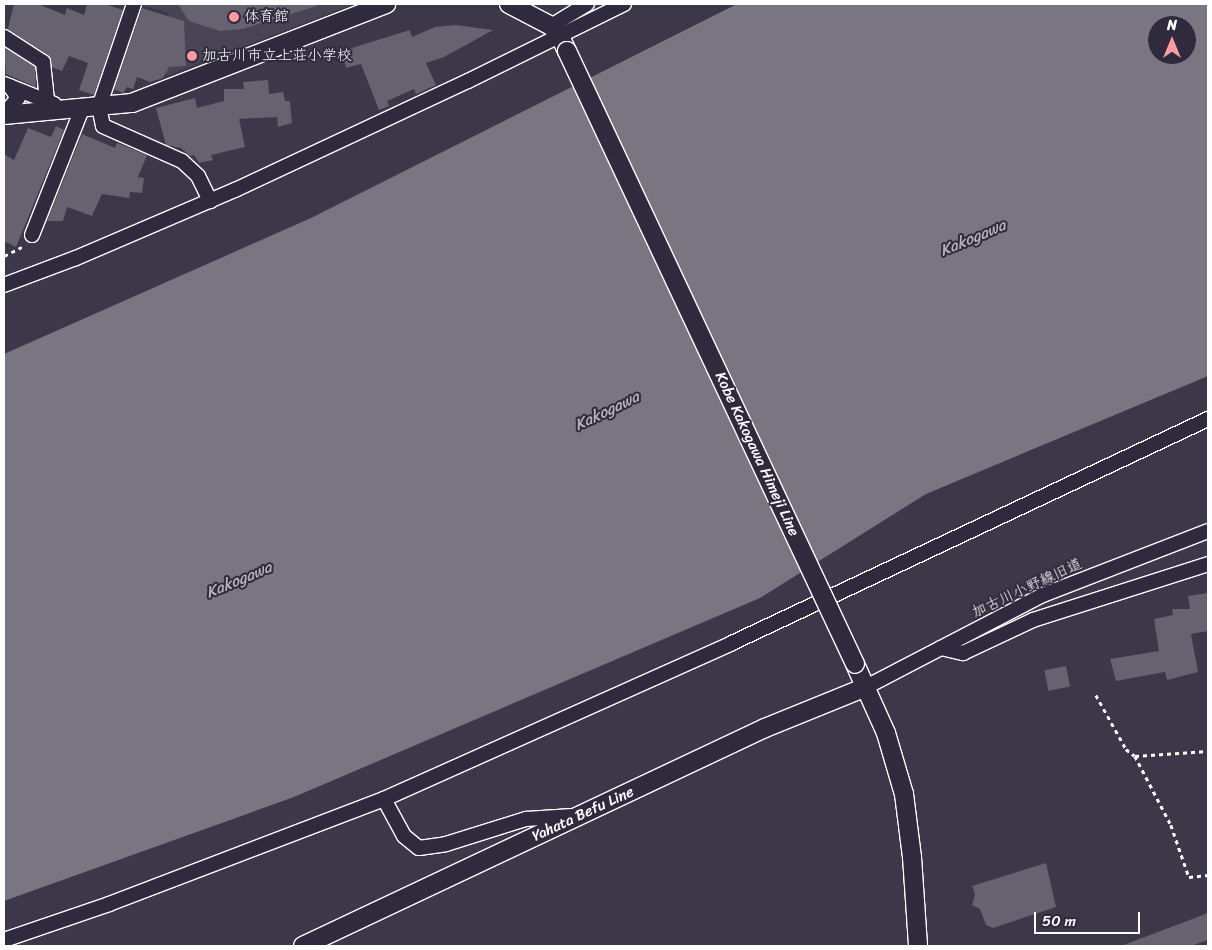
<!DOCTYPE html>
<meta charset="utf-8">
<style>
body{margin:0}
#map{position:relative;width:1212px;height:950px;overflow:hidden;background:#3c3749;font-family:Sriracha,"Klee One",sans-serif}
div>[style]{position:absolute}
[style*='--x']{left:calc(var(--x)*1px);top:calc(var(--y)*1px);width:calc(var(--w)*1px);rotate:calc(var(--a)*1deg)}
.built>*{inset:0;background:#494455}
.water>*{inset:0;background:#797682}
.building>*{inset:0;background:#666270;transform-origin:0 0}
.path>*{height:2.5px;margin-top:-1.25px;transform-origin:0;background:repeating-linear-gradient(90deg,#fff 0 4px,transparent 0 8px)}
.roads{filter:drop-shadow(1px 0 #fff) drop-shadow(-1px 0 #fff) drop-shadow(0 1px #fff) drop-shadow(0 -1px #fff)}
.minor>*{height:14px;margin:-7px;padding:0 7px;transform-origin:7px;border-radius:7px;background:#2f2a3d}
.major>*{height:18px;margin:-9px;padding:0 9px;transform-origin:9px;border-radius:9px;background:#2f2a3d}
.bridges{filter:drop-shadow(1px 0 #fff) drop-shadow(-1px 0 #fff) drop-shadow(0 1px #fff) drop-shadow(0 -1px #fff)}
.major-bridge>*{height:18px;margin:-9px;padding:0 9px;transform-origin:9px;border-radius:9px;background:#2f2a3d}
.dots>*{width:14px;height:14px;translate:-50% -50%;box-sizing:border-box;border:2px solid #2f2a3d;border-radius:50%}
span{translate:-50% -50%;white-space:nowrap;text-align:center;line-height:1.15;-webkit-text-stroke:4px #2f2a3d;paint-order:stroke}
.poi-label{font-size:15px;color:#fff}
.left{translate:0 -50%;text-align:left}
.street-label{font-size:15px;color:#fff}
.water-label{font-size:16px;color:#b5b4ba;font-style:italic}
.frame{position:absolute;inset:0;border:5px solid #fff;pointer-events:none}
.north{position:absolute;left:1147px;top:15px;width:50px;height:50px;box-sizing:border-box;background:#2f2a3d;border:1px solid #827f8b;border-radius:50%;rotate:0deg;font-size:14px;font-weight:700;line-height:20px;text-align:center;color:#fff}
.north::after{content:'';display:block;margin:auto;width:18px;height:22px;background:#ff9aa2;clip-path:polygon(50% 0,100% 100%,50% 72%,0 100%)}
.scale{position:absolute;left:1034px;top:912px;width:106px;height:22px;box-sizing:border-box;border:2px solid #fff;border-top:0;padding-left:6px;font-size:15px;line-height:18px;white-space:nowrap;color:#fff;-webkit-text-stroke:4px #2f2a3d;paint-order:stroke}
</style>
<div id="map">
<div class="built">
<div style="clip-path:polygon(354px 4px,166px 76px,164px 36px,169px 13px,139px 5px)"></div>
</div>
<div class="water">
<div style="clip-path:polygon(evenodd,737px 4px,1208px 4px,1208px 376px,926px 494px,760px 598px,294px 797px,4px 901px,4px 354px,311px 218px,737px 4px,1157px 25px,1187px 25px,1187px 55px,1157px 55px,1157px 25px)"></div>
</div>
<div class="building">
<div style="clip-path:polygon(14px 4px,38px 4px,65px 15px,67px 8px,84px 15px,87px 4px,105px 4px,123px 10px,94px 95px,79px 90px,88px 63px,69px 56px,62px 71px,52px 67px,48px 55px,8px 29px)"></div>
<div style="clip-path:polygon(178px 4px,316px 4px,317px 6px,243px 29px,220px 31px,189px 21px)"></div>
<div style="clip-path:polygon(142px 8px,184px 21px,186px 66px,169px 67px,163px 78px,150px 82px,137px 77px,133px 89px,127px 87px,123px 93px,114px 89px)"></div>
<div style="clip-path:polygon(456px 25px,493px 30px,444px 57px,426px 63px,436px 85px,416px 94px,414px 89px,387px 101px,389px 106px,379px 110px,361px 64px,346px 68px,342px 51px,410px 30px,412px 37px,435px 27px)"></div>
<div style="clip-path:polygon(4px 47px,35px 67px,36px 87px,6px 74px)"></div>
<div style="clip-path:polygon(268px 80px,269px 94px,283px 92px,285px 101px,290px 101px,292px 123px,278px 127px,277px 117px,239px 119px,245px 147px,211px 155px,213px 160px,199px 163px,194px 155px,190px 156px,181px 148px,166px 145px,156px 108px,195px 98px,197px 108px,224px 101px,224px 89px,244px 89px,243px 82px)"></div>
<div style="clip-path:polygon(56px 126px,64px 130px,16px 247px,4px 241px,4px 154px,14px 160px,28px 128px,51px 137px)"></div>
<div style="clip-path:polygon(82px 134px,115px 148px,117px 143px,147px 155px,138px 177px,144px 178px,142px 193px,130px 192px,129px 198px,102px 194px,92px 216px,67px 207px,63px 221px,47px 221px)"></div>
<div style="clip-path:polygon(1208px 593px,1208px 631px,1191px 634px,1198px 672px,1167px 680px,1165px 672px,1116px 681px,1110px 659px,1159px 651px,1154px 619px,1173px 615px,1172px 609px,1190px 609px,1188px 596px)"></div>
<div style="left:1066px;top:666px;width:21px;height:22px;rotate:79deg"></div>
<div style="clip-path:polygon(1046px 863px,1056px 907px,993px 928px,986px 925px,980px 909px,972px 905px,975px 894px,972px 886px)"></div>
<div style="clip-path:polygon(1208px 913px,1208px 940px,1191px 946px,1121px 946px)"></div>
</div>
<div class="path">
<div style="--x:4;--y:256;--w:22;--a:-27"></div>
<div style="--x:1096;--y:695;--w:62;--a:60.9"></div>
<div style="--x:1126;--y:749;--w:11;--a:38"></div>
<div style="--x:1135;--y:756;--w:73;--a:-3.9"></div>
<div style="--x:1135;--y:756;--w:78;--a:62.4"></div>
<div style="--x:1171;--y:825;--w:55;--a:70.9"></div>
<div style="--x:1189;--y:877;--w:19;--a:-6"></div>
</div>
<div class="roads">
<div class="minor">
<div style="--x:134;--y:4;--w:109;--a:108.8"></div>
<div style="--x:99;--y:107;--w:19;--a:78"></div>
<div style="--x:103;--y:126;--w:86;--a:23.9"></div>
<div style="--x:182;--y:161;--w:22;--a:43"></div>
<div style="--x:198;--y:176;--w:28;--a:64"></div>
<div style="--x:551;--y:26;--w:42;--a:-31.4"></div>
<div style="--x:4;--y:37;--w:46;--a:32.7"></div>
<div style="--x:43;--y:62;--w:39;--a:84"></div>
<div style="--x:4;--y:84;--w:54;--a:21.8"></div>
<div style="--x:4;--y:114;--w:21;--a:-49"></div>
<div style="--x:18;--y:98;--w:14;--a:-124"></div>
<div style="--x:32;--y:235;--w:136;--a:-68.4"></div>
<div style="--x:4;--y:285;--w:77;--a:-20.6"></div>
<div style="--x:76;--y:258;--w:173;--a:-23.2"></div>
<div style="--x:235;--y:190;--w:257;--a:-25.1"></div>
<div style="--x:468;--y:81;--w:174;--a:-26.3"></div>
<div style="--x:941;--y:648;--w:23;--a:13"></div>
<div style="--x:963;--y:653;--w:77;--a:-25.2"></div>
<div style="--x:1033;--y:620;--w:184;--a:-17.7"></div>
<div style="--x:866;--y:687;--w:199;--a:-27.5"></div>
<div style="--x:1043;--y:595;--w:177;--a:-21.2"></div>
<div style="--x:384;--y:799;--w:42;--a:61.6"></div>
<div style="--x:404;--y:836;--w:19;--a:39"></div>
<div style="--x:419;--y:848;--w:27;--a:-8"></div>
<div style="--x:446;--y:844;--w:84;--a:-17.4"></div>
<div style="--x:526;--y:819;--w:46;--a:-3.7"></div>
<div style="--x:4;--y:940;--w:111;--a:-18.9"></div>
<div style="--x:109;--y:904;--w:294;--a:-20.9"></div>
<div style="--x:384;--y:799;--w:381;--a:-24.1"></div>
<div style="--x:732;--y:643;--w:526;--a:-25.2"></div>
</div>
<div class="major">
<div style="--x:509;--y:4;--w:47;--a:27.6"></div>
<div style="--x:551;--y:26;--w:11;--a:45"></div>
<div style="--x:559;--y:34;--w:19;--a:65"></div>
<div style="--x:4;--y:115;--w:129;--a:-5.4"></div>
<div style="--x:132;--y:103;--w:273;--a:-21.3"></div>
<div style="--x:855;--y:664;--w:76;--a:65.8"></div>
<div style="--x:886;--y:733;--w:64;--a:73.6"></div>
<div style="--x:904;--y:794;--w:64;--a:82.8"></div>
<div style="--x:912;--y:857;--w:89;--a:86.1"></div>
<div style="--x:303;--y:946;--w:511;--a:-25.26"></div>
<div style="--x:765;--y:728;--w:109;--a:-22.1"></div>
</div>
</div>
<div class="bridges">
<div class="major-bridge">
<div style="--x:567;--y:51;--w:677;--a:64.83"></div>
</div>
</div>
<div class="dots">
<div style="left:234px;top:17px;background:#ff9aa2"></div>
<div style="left:192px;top:56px;background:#ff9aa2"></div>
</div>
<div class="poi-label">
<span class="left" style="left:244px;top:17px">体育館</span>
<span class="left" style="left:202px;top:56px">加古川市立上荘小学校</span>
</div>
<div class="street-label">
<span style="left:757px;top:454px;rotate:65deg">Kobe Kakogawa Himeji Line</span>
<span style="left:1027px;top:588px;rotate:-25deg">加古川小野線旧道</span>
<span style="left:583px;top:814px;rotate:-25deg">Yahata Befu Line</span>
</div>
<div class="water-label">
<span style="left:973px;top:238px;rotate:-23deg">Kakogawa</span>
<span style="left:607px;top:411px;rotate:-26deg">Kakogawa</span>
<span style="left:239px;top:580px;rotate:-23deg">Kakogawa</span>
</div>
<div class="frame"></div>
<div class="north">N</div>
<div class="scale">50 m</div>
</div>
